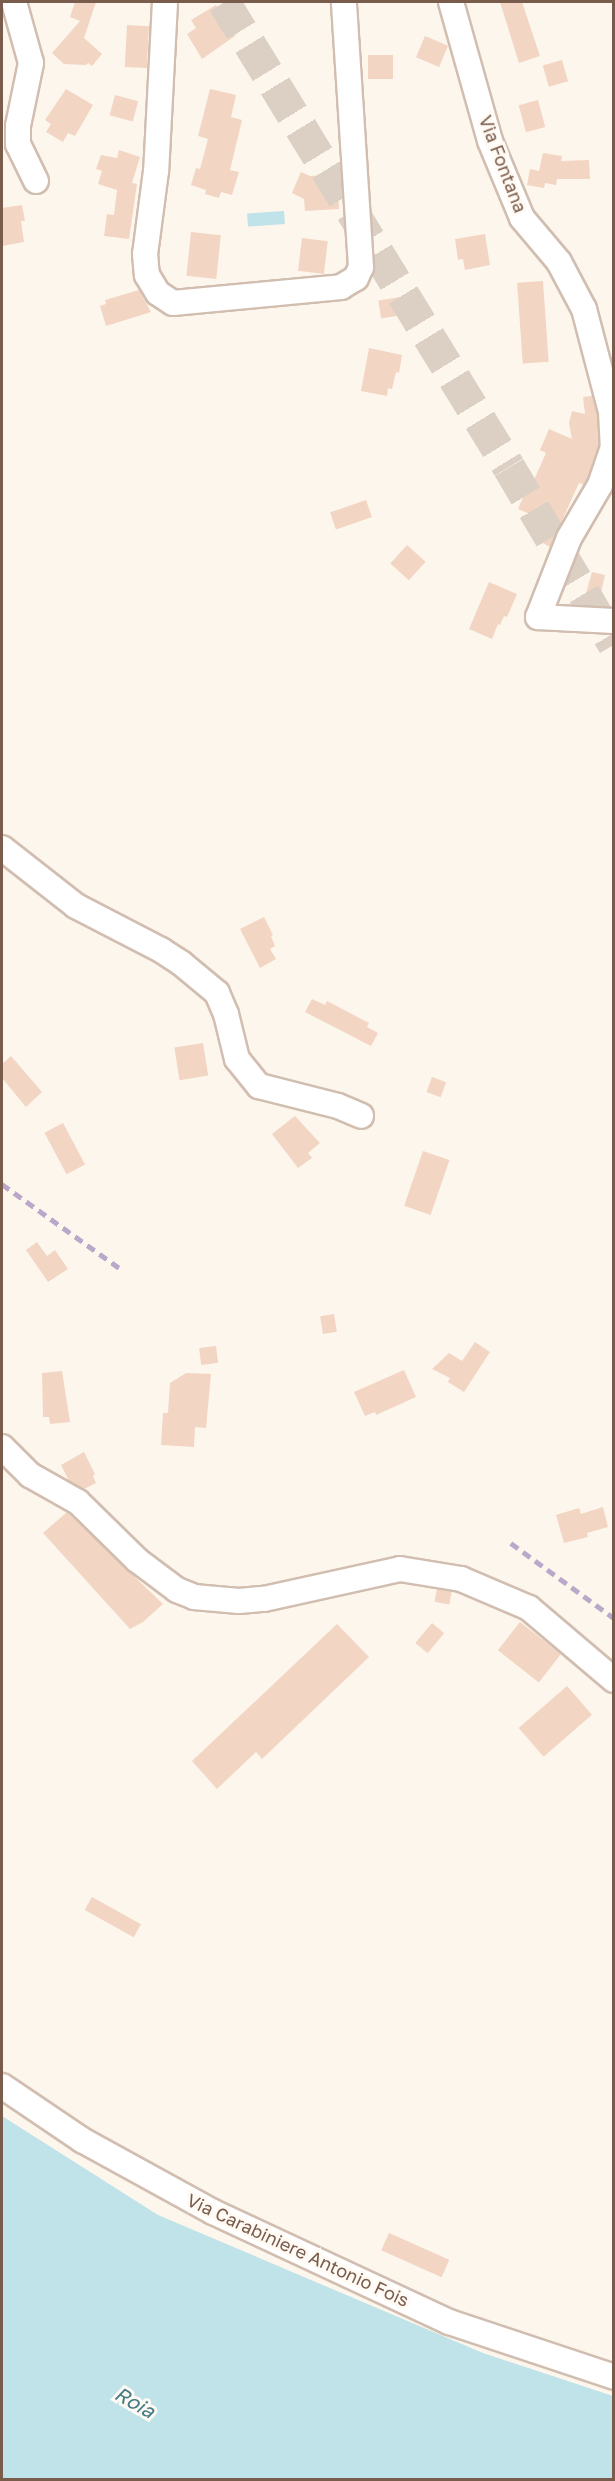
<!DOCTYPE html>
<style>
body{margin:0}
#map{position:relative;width:615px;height:2481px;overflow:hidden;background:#fdf6ec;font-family:"Golos Text",sans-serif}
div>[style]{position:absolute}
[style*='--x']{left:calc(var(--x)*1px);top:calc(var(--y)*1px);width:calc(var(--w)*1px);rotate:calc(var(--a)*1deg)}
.water>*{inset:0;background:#bfe3e8;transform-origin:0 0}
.building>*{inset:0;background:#f3d5c3;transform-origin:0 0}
.highway-tunnel>*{height:33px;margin-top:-16.5px;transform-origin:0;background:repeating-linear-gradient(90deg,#dcd0c4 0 33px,transparent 0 49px)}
.roads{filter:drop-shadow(2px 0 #d1beb0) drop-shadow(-2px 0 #d1beb0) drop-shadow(0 2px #d1beb0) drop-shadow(0 -2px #d1beb0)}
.minor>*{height:24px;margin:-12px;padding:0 12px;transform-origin:12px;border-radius:12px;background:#fff}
.rail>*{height:4.5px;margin-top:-2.25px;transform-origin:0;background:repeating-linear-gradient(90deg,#b9a8c9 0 9px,transparent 0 15px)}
span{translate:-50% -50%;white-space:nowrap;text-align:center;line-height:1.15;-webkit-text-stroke:6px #fffaf3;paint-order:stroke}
.street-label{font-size:18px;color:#7a5c4d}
.water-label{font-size:20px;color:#437c86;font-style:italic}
.frame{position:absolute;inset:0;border:3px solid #7a5c4d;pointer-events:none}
</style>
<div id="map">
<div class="water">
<div style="left:284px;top:211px;width:13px;height:37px;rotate:86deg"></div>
<div style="clip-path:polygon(2px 2116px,158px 2215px,483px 2353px,613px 2396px,613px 2479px,2px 2479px)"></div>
</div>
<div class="building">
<div style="clip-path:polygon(75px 2px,96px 2px,84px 38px,102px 54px,92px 66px,88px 63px,86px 65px,64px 64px,52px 53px,80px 21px,70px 17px)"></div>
<div style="clip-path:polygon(500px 2px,522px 2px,540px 56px,519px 63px)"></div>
<div style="clip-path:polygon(236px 4px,240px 26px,232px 31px,235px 36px,202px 59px,187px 34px,196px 28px,191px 20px,216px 5px,221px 13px)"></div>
<div style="left:127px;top:25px;width:22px;height:42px;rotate:3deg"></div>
<div style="left:425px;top:36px;width:25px;height:23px;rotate:23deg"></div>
<div style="left:368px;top:55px;width:25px;height:24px"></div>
<div style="left:562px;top:60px;width:22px;height:20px;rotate:74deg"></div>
<div style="clip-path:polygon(66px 89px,93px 105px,75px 136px,68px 133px,63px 142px,46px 132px,51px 124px,45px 120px)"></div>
<div style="clip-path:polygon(210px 89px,236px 95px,231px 117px,242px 120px,230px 170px,239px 172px,232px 195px,221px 192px,219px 198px,205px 194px,206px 190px,191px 185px,196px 168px,200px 169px,208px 139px,198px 136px)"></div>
<div style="left:115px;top:95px;width:24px;height:21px;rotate:15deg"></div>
<div style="left:538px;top:100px;width:28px;height:20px;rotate:75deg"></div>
<div style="clip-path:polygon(119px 150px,140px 157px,132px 183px,137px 184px,129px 239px,104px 236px,107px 214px,114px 215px,117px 190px,98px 184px,102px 171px,96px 169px,101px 155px,117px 158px)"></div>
<div style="clip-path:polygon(543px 153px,562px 156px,561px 161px,589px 160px,590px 179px,557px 179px,556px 185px,545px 183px,544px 188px,527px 185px,530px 169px,539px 171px)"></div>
<div style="clip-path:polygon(301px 172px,310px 176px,337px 174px,339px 209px,305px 211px,304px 199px,292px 193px)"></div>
<div style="clip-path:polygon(22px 205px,25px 221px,21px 221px,24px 242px,2px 246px,2px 208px)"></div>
<div style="left:191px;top:232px;width:30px;height:44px;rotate:6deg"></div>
<div style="clip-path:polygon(485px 234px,490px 265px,465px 270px,463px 259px,458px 260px,455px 239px)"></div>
<div style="left:302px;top:238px;width:26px;height:33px;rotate:7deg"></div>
<div style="left:543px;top:281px;width:81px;height:26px;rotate:86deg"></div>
<div style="clip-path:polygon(139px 290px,151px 312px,106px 326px,100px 306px,106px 304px,105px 300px)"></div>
<div style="left:401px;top:297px;width:18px;height:23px;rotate:81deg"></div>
<div style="clip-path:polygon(369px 348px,402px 355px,399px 373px,396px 372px,392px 389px,388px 388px,387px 396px,361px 391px)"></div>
<div style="clip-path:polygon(592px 396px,597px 414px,599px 445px,587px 479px,584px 485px,579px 483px,550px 547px,539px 541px,542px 534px,526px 528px,532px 515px,518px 509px,531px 478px,534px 480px,546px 453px,540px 450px,549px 429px,572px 439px,569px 423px,572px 411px,585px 414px,583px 397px)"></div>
<div style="left:366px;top:500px;width:18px;height:38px;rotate:71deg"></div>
<div style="left:407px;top:545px;width:25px;height:25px;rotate:42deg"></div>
<div style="clip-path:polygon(592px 572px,605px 575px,598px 606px,583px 604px)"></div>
<div style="clip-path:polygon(489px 582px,517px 594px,507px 617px,504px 616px,500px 625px,498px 624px,492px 639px,469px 629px)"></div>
<div style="clip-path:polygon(264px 917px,273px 935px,271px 936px,275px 946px,270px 949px,276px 959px,260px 968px,240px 929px)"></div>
<div style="clip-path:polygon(312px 999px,325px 1005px,327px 1001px,369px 1023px,367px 1027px,378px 1033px,371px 1046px,305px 1012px)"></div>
<div style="left:203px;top:1043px;width:33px;height:29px;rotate:81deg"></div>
<div style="clip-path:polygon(11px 1056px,42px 1092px,26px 1107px,2px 1078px,2px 1064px)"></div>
<div style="left:432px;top:1077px;width:15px;height:16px;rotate:20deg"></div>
<div style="clip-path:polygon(295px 1116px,320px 1143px,308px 1153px,312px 1158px,298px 1168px,272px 1134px)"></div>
<div style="left:63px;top:1123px;width:47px;height:21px;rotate:62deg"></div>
<div style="left:423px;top:1151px;width:28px;height:58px;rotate:19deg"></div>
<div style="clip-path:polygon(37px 1242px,47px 1256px,55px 1250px,68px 1269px,48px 1282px,26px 1250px)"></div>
<div style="left:334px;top:1314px;width:18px;height:14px;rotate:81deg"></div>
<div style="clip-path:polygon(475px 1342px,490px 1352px,464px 1392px,448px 1382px,450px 1378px,432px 1369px,449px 1353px,462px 1361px)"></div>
<div style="left:216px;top:1346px;width:17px;height:17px;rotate:83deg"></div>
<div style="clip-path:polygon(404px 1370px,416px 1397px,376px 1415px,375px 1412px,365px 1416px,354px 1392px)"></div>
<div style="clip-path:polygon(62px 1371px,70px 1422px,50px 1424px,49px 1417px,43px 1417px,42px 1373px)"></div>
<div style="clip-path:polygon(186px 1373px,211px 1374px,206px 1428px,195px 1427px,194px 1447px,161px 1445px,163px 1413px,168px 1413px,170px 1383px)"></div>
<div style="clip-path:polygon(84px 1452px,95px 1474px,93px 1476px,96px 1483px,84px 1489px,69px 1481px,61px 1465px)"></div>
<div style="clip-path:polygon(603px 1507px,608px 1527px,587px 1533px,588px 1537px,564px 1543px,556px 1515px,579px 1508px,581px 1514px)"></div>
<div style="clip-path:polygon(67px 1512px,163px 1604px,143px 1622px,130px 1629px,43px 1533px)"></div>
<div style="left:437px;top:1589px;width:15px;height:13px;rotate:11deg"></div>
<div style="left:520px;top:1622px;width:52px;height:36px;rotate:38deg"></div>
<div style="left:432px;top:1623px;width:16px;height:26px;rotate:40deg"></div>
<div style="clip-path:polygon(337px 1624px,369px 1657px,262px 1759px,256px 1752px,217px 1789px,192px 1761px)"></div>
<div style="left:567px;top:1686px;width:38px;height:64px;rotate:49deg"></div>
<div style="left:92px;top:1897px;width:56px;height:15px;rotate:29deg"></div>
<div style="left:389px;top:2233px;width:66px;height:19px;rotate:24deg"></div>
</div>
<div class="highway-tunnel">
<div style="--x:224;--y:2;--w:545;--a:58.5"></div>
<div style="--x:509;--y:467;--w:206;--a:59.3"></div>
</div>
<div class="roads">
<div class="minor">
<div style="--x:14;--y:2;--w:63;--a:74.4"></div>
<div style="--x:31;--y:63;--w:64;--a:101.7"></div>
<div style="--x:18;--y:126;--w:18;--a:90"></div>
<div style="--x:18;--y:144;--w:41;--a:64.1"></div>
<div style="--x:165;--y:2;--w:169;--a:93"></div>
<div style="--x:156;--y:171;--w:84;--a:97.5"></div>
<div style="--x:145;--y:254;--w:21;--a:85"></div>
<div style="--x:147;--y:275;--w:21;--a:59"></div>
<div style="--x:158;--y:293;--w:18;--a:34"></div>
<div style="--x:173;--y:303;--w:169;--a:-5.4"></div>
<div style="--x:341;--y:287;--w:17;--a:-31"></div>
<div style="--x:356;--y:278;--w:12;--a:-66"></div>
<div style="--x:361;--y:267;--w:266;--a:-93.7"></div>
<div style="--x:451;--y:2;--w:144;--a:74.3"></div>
<div style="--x:490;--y:141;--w:83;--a:67.4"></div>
<div style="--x:522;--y:218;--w:57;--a:49.9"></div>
<div style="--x:559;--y:262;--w:53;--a:62"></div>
<div style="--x:584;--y:309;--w:106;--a:75.3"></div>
<div style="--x:611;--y:412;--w:35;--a:87"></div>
<div style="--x:613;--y:447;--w:40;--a:108.9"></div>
<div style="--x:600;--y:485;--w:61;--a:120.3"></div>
<div style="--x:569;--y:538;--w:85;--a:111.4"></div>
<div style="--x:538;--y:617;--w:76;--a:3"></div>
<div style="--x:2;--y:848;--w:94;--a:38.1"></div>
<div style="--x:76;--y:906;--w:96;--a:27.4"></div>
<div style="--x:161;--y:950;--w:24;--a:33"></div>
<div style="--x:181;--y:963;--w:47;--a:39.8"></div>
<div style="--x:217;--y:993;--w:23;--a:67"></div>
<div style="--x:226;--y:1014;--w:46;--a:76.3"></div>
<div style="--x:237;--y:1059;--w:35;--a:51"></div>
<div style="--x:259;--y:1086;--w:81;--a:14.2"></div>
<div style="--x:338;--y:1106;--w:25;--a:23"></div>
<div style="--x:2;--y:1447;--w:40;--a:45"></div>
<div style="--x:30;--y:1475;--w:55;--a:29.4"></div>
<div style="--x:78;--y:1502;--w:83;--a:44.5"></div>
<div style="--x:137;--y:1560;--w:50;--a:36.9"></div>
<div style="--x:177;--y:1590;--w:18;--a:22"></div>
<div style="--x:194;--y:1597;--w:45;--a:5.1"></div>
<div style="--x:239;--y:1601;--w:25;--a:-5"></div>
<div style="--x:264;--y:1599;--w:139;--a:-12.4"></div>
<div style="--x:400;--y:1569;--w:62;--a:9.3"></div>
<div style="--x:461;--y:1579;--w:74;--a:23.1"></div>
<div style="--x:529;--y:1608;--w:111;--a:40.3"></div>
<div style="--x:2;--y:2086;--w:97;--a:34"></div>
<div style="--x:82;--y:2140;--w:149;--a:28.8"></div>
<div style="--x:213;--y:2212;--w:260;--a:25"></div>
<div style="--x:449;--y:2322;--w:174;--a:18.4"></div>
</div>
</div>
<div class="rail">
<div style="--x:2;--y:1184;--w:148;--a:35.6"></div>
<div style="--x:511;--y:1543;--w:127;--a:36.1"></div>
</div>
<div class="street-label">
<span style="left:503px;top:164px;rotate:69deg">Via Fontana</span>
<span style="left:298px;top:2250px;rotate:25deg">Via Carabiniere Antonio Fois</span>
</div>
<div class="water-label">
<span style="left:135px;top:2402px;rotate:30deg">Roia</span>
</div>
<div class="frame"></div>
</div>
